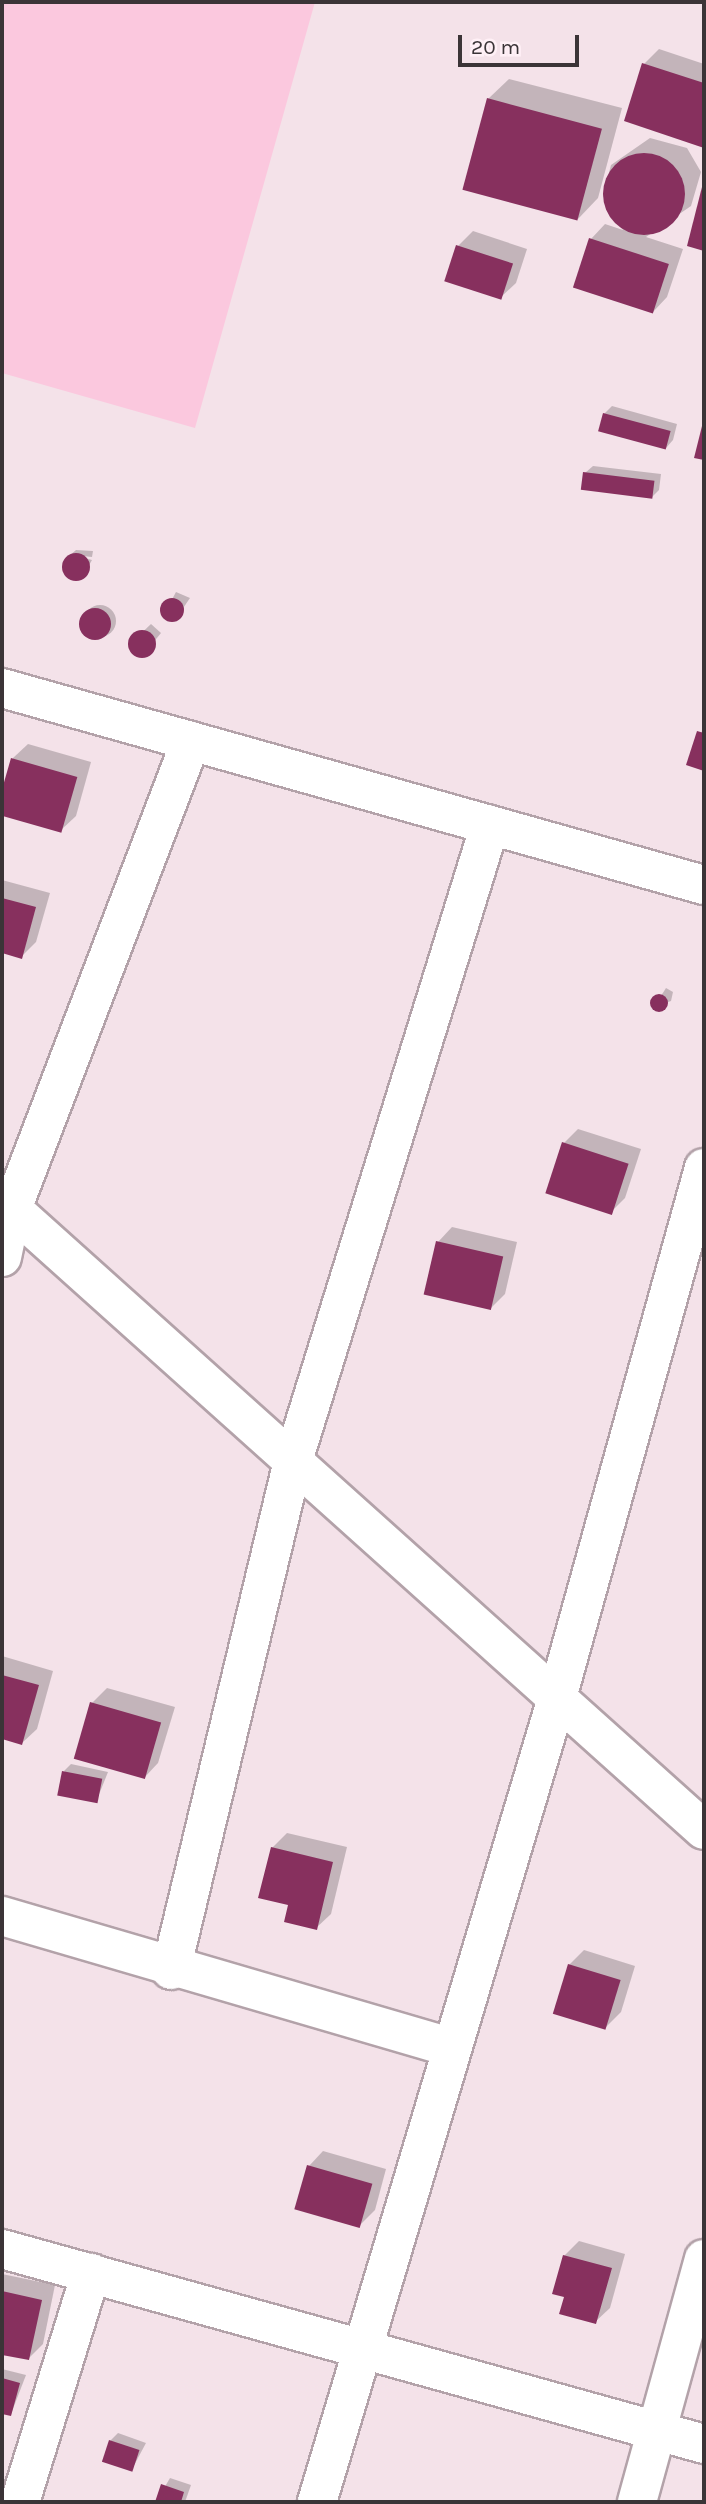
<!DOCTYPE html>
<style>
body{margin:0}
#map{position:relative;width:706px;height:2504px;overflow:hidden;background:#f4e2e9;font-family:Karla,sans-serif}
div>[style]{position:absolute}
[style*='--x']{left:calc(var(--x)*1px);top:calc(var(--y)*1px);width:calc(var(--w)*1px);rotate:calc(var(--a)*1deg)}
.green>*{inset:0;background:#fbc8de}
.shadow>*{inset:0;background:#0003}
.round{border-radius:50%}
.building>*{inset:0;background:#87305e;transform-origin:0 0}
.roads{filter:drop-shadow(2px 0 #b3a2a9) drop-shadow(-2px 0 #b3a2a9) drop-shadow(0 2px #b3a2a9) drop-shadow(0 -2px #b3a2a9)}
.street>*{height:38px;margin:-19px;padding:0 19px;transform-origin:19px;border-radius:19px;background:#fff}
span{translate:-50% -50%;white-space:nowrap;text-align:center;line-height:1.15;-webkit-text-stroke:7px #fff0f6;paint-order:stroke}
.frame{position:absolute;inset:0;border:4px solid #3b3437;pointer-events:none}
.scale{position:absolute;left:458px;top:35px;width:121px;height:32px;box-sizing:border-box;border:4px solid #3b3437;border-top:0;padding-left:9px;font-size:21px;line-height:24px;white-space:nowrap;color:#3b3437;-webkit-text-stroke:5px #fff0f6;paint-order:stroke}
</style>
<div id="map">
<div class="green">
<div style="clip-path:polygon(2px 2px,315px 2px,195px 428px,2px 373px)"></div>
</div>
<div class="shadow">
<div style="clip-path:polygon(659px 49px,704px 64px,704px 146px,644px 64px)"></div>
<div style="clip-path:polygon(509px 79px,622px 108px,598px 198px,578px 219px,488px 99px)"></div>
<div style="clip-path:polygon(650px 138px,687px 148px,701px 172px,691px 206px,646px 237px,683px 249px,667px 297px,653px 312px,591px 239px,605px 224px,623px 230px,603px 196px,611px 165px)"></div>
<div style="clip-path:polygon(473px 231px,527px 249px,516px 283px,501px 297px,458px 246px)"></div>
<div style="clip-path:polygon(612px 406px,677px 424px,673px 440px,666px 448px,604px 414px)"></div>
<div style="clip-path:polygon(593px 466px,661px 474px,659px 490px,652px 497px,585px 473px)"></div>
<div style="clip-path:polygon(76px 550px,93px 551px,92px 557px,73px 555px,92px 560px,83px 576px,68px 576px,68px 557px)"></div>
<div style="clip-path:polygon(176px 592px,190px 598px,175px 620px,163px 616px)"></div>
<div class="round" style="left:84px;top:605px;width:32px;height:32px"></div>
<div style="clip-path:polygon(151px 624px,161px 633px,143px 655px,131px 643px)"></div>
<div style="clip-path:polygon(704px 726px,704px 769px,689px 764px)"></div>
<div style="clip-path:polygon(28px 744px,91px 762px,76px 816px,61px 830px,2px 813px,13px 758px)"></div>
<div style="clip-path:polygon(2px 880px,50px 893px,36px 942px,21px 957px,2px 951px)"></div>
<div style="clip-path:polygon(666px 988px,673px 992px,671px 1001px,654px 1007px)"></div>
<div style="clip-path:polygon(578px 1129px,641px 1149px,625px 1198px,610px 1213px,564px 1143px)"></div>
<div style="clip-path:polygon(452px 1227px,517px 1242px,505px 1294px,490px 1309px,438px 1242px)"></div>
<div style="clip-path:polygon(2px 1656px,53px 1671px,37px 1729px,22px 1743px,2px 1738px)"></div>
<div style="clip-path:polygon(107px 1688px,175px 1707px,158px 1763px,144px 1778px,92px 1703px)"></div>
<div style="clip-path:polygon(71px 1764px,108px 1772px,96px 1802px,64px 1771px)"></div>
<div style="clip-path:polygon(287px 1833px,347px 1847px,331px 1914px,316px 1928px,290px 1904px,272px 1848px)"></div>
<div style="clip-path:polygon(584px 1950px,635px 1966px,621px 2012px,606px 2027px,569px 1965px)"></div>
<div style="clip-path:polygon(323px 2151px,386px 2169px,375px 2210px,360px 2225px,309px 2166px)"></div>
<div style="clip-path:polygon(579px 2241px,625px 2254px,610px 2308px,595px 2322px,566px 2296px,564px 2256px)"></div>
<div style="clip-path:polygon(2px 2274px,55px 2285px,43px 2344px,28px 2359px,2px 2353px)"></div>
<div style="clip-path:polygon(2px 2369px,26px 2375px,11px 2414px,2px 2412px)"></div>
<div style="clip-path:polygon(118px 2433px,146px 2443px,131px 2471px,110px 2441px)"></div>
<div style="clip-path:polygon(170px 2478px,191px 2485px,185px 2502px,156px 2502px)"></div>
</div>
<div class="building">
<div style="clip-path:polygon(642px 63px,704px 83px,704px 148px,624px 121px)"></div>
<div style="left:487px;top:98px;width:119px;height:95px;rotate:15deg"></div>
<div class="round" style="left:603px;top:153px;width:82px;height:82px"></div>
<div style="clip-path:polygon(703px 183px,704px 183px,704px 251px,687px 246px)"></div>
<div style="left:589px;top:238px;width:84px;height:52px;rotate:18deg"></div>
<div style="left:456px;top:245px;width:60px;height:38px;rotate:18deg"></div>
<div style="left:603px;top:413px;width:70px;height:19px;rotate:15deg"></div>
<div style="clip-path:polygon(703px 422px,704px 422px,704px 460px,694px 458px)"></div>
<div style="left:583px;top:472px;width:72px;height:18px;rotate:7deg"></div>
<div class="round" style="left:62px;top:553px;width:28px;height:28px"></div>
<div class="round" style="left:160px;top:598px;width:24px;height:24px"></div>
<div class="round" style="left:79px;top:608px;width:32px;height:32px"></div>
<div class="round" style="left:128px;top:630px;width:28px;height:28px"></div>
<div style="clip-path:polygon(697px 731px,704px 733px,704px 771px,686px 765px)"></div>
<div style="left:11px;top:758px;width:69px;height:58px;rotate:16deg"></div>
<div style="clip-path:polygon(2px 898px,36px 907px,22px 959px,2px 953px)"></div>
<div class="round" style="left:650px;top:994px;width:18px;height:18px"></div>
<div style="left:562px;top:1142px;width:70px;height:54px;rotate:18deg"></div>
<div style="left:436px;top:1241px;width:69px;height:55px;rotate:13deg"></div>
<div style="clip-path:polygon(2px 1675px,39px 1685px,22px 1745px,2px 1739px)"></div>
<div style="left:90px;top:1702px;width:74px;height:59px;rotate:16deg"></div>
<div style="left:62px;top:1771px;width:41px;height:25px;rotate:11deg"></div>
<div style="clip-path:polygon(271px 1847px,333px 1862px,317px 1930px,284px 1922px,288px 1905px,258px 1898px)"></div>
<div style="left:568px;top:1964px;width:55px;height:52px;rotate:17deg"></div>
<div style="left:307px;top:2165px;width:68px;height:46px;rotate:16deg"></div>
<div style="clip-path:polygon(563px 2255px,612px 2268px,596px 2324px,559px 2314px,564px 2297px,552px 2294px)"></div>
<div style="clip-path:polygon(2px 2291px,42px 2300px,29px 2360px,2px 2355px)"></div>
<div style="clip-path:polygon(2px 2378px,20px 2383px,11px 2416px,2px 2414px)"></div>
<div style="left:109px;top:2440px;width:32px;height:23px;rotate:18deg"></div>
<div style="clip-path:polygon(161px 2484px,184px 2492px,181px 2502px,155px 2502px)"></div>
</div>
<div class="roads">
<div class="street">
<div style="--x:2;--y:688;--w:729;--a:15.68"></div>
<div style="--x:2;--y:1200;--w:943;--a:41.91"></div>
<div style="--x:2;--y:1257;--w:49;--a:-78.2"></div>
<div style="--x:12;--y:1209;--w:501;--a:-69.07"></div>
<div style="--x:2;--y:1916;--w:468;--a:16.3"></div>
<div style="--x:171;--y:1970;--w:523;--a:-76.52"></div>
<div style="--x:293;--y:1461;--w:666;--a:-72.79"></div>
<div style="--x:2;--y:2249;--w:729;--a:15.52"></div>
<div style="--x:20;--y:2502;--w:240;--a:-72.8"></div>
<div style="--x:317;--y:2502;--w:839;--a:-73.38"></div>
<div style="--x:557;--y:1698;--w:550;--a:-74.5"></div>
<div style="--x:637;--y:2502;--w:252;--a:-74.6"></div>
</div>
</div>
<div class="frame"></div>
<div class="scale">20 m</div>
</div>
